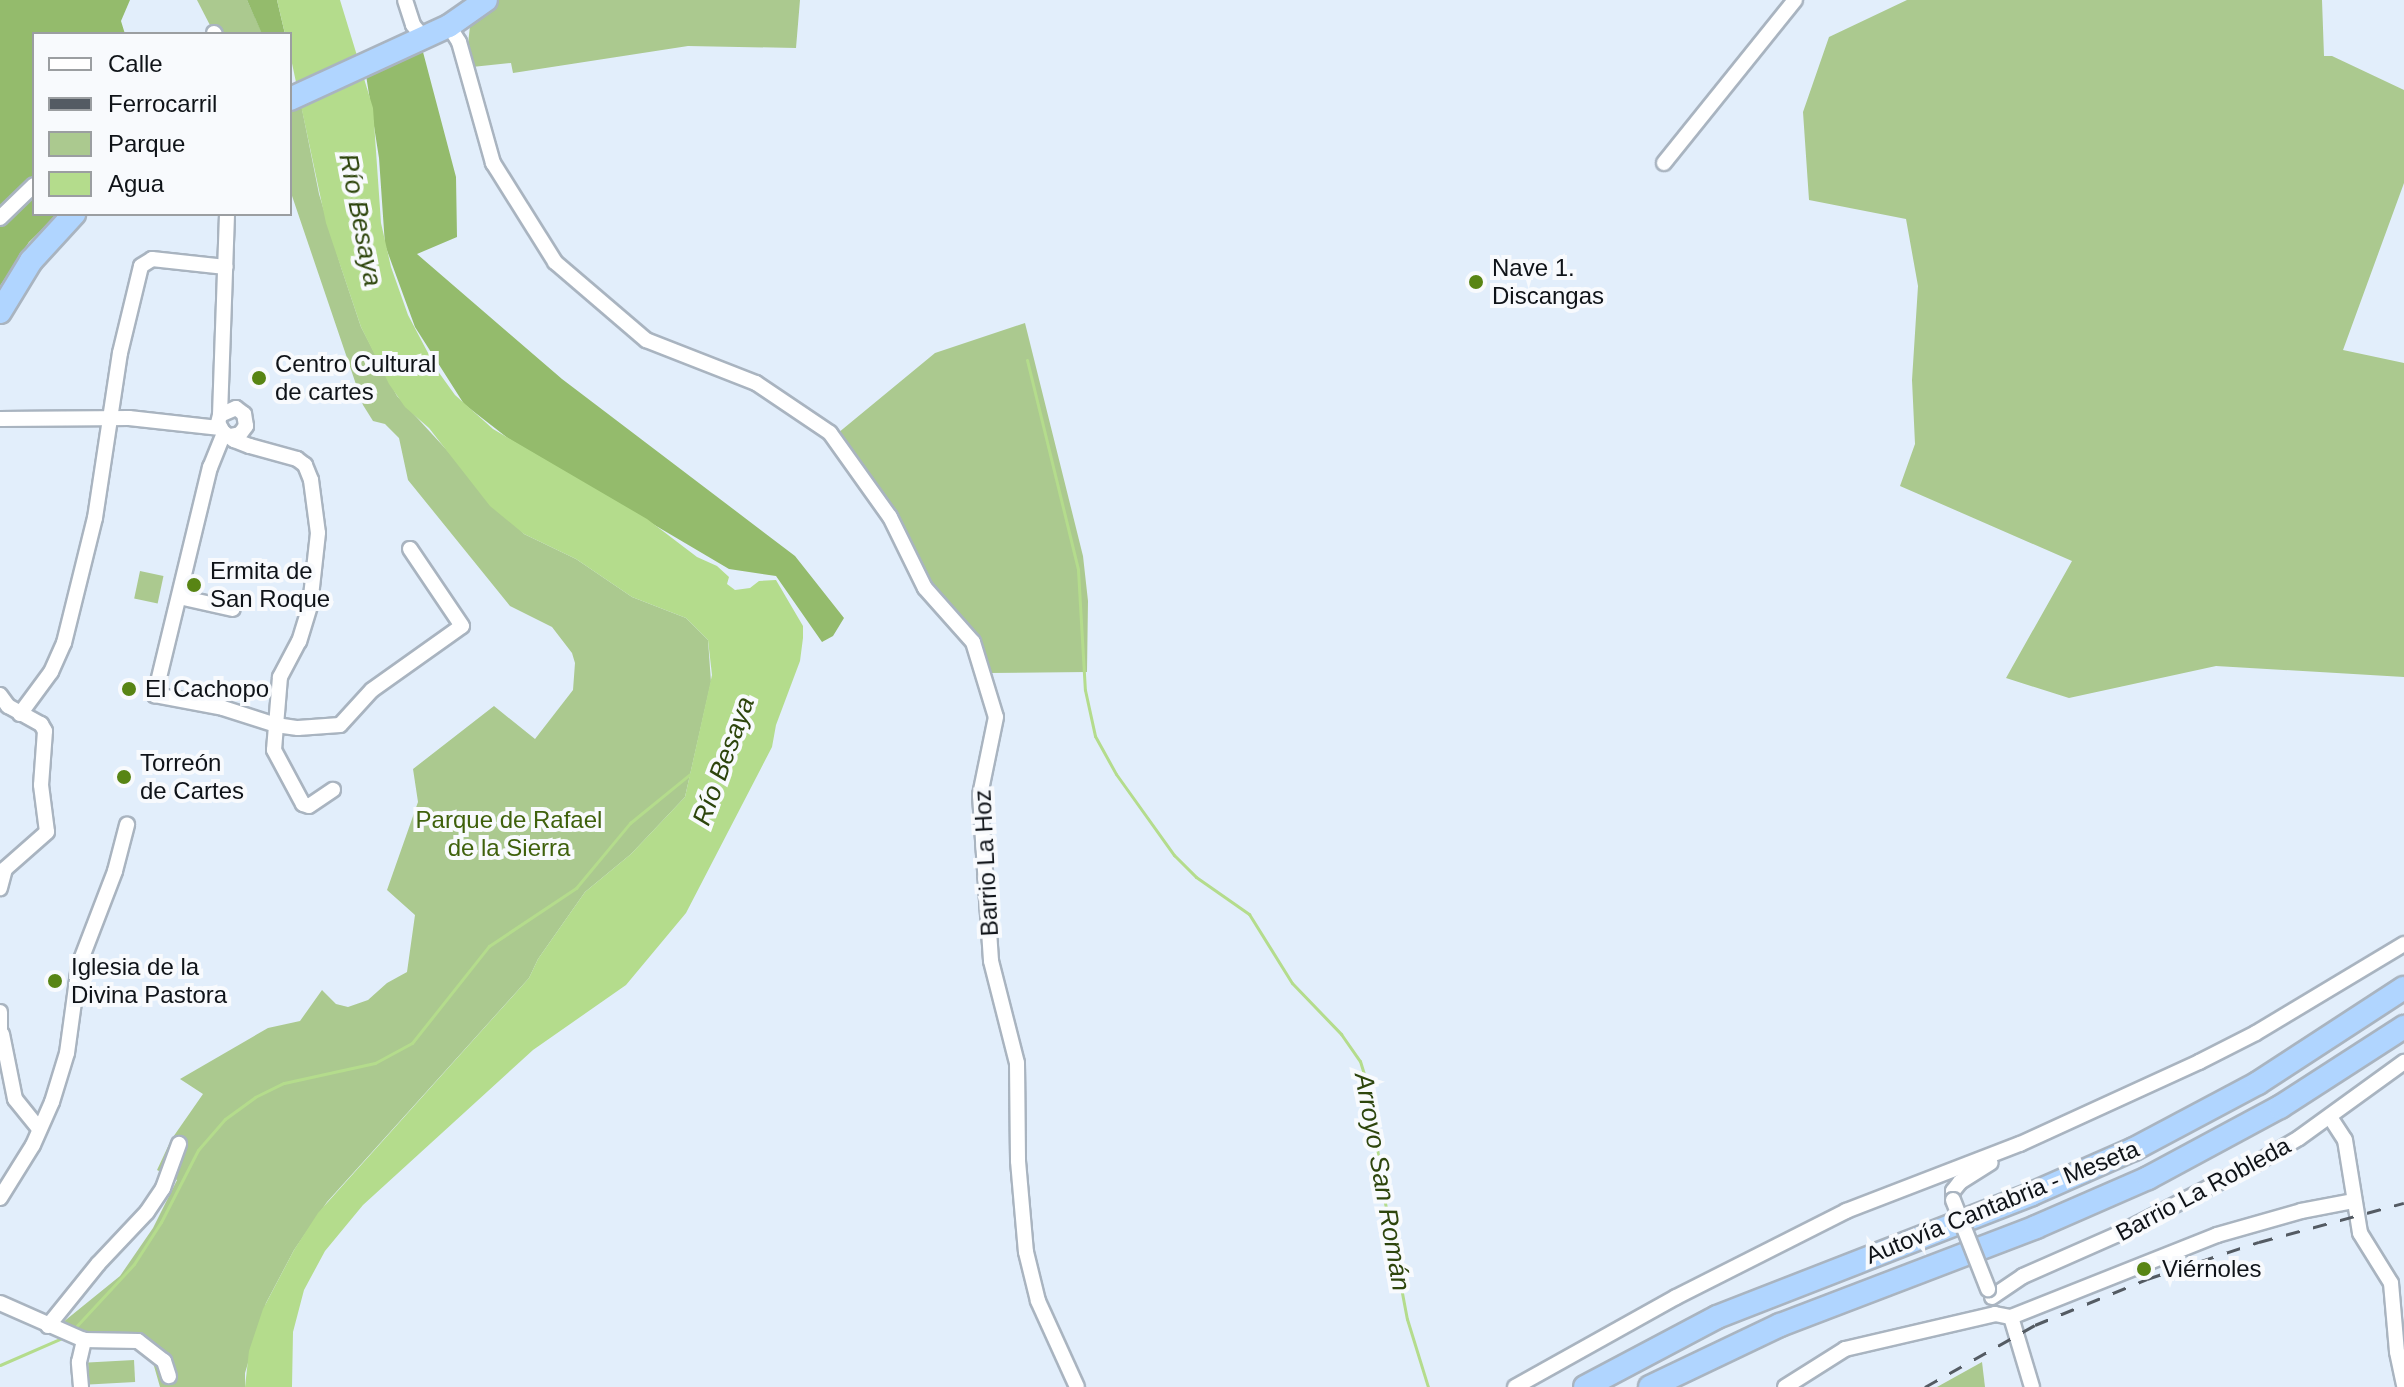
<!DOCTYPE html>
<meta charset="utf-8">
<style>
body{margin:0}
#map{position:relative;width:2404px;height:1387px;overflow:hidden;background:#e2eefb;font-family:Helvetica,sans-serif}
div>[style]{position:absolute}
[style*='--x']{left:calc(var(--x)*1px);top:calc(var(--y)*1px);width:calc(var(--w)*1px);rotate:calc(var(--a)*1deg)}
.green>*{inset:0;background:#abc98f;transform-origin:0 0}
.forest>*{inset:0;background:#94bb6c}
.water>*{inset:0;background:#b4dc8c}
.stream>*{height:3px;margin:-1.5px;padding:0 1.5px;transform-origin:1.5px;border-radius:1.5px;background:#b4dc8c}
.roads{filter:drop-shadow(2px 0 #a9b4c0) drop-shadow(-2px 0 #a9b4c0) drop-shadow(0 2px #a9b4c0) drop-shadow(0 -2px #a9b4c0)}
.minor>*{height:14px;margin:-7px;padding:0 7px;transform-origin:7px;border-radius:7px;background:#fff}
.highway>*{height:22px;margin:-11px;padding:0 11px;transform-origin:11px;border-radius:11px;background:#b0d5ff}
.rail>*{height:3px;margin-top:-1.5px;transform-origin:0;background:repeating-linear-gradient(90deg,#545b63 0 14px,transparent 0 28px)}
.bridges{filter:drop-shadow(2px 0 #a9b4c0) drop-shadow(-2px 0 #a9b4c0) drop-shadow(0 2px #a9b4c0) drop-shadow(0 -2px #a9b4c0)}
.minor-bridge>*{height:14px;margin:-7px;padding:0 7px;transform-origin:7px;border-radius:7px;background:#fff}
.dots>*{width:22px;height:22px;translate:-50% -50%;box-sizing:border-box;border:4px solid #f8fafd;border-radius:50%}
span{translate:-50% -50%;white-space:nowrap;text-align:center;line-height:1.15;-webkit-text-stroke:8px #f8fafd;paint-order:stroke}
.poi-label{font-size:24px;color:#0f1318}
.left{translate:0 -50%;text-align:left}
.park-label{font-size:24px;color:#3f610c}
.street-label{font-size:24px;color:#0f1318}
.water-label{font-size:26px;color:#2d450c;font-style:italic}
.legend{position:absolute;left:32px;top:32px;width:260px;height:184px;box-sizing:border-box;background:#f8fafd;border:2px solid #9b9ea1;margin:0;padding:10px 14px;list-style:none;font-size:24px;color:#0f1318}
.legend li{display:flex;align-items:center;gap:16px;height:40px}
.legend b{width:40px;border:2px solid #9b9ea1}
</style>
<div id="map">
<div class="green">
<div style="clip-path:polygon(197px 0,247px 0,262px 33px,214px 33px)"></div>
<div style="clip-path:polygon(497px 0,800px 0,796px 48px,688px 46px,513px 73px,511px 63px,472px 67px,467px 53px,470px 26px)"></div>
<div style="clip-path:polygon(1907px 0,2322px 0,2324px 56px,2332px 56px,2404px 90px,2404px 183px,2343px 350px,2404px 363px,2404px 677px,2216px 666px,2069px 698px,2006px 678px,2072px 561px,1900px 486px,1915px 444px,1912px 380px,1918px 286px,1906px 219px,1809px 200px,1803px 112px,1829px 37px)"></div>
<div style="clip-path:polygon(301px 104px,319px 194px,341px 267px,361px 327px,397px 396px,524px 534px,576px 559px,632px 597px,686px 618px,708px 640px,711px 682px,685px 797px,631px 854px,585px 892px,538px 959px,529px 978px,327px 1202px,294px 1250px,266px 1303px,245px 1373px,245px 1387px,160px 1387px,146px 1338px,93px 1335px,62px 1323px,120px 1276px,153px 1228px,177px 1180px,157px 1170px,171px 1140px,203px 1094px,180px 1079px,268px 1028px,300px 1021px,322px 990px,336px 1004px,348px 1007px,368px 1000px,387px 983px,407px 972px,415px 915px,387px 890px,418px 802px,413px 769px,494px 706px,535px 739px,573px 690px,575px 663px,572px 653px,552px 627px,510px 606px,408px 480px,399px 438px,385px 424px,373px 421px,363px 405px,290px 190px,290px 110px)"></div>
<div style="clip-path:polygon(1025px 323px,1083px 556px,1088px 601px,1087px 672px,988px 673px,934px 593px,891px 508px,838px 433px,935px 353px)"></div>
<div style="left:140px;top:571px;width:24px;height:28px;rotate:12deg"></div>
<div style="left:134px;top:1360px;width:22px;height:46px;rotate:87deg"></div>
<div style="clip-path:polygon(1982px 1362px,1985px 1387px,1937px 1387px)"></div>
</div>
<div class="forest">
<div style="clip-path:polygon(0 0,130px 0,121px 21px,125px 34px,34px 34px,34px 214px,58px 214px,29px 242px,0 286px)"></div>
<div style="clip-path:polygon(247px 0,277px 0,285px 34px,262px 34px)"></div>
<div style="clip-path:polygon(423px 52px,456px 177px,457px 237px,417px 254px,562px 379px,795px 556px,844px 618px,833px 636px,822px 642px,776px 576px,729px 569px,509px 439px,464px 404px,415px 327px,385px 245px,379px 158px,366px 75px)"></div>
</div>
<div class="water">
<div style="clip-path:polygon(277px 0,340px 0,373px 108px,381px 223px,391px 267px,408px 315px,437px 370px,455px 395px,493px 429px,647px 519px,697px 557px,717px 566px,729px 577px,727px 584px,735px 590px,750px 588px,759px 581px,776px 580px,803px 626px,803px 638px,800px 661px,776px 725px,772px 747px,686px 913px,626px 985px,533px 1050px,363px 1205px,325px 1251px,304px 1290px,293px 1332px,292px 1387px,245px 1387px,249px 1351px,263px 1309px,294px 1250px,318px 1213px,529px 978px,538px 959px,585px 892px,631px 854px,685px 797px,712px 675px,708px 640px,686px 618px,632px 597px,576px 559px,524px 534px,490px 506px,429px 428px,405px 407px,389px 384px,361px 327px,326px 223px,290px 54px,290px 34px,285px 34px)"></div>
</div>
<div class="stream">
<div style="--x:1027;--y:360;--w:216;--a:76.3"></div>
<div style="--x:1078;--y:570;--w:120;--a:86.7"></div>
<div style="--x:1085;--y:690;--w:47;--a:77.7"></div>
<div style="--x:1095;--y:736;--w:43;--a:61.1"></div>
<div style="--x:1116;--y:774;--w:100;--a:54.4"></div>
<div style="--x:1174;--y:855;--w:31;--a:45"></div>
<div style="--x:1196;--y:877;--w:65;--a:34.9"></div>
<div style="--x:1249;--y:914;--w:81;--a:58.1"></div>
<div style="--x:1292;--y:983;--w:71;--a:46.1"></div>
<div style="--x:1341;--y:1034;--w:33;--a:55"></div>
<div style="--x:1360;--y:1061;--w:34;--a:73"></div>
<div style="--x:1370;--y:1093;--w:95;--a:82.7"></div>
<div style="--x:1382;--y:1187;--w:134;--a:79.3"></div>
<div style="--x:1407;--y:1319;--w:71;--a:72.8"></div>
<div style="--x:72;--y:1331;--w:91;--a:-47.2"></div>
<div style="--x:134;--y:1264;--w:50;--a:-57.3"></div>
<div style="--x:161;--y:1222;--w:81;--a:-62.8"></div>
<div style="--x:198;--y:1150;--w:41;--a:-48.9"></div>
<div style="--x:225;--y:1119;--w:37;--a:-36"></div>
<div style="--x:255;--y:1097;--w:32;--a:-26"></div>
<div style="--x:284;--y:1083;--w:93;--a:-12.4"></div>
<div style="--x:375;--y:1063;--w:42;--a:-28.4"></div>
<div style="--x:412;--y:1043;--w:124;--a:-51.6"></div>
<div style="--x:489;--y:946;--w:105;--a:-33.7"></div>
<div style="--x:576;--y:888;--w:85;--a:-50.3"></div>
<div style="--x:630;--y:823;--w:77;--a:-39.2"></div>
<div style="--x:0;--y:1365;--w:68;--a:-23.5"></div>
</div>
<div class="roads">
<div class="minor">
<div style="--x:405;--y:0;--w:26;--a:72"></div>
<div style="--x:413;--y:25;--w:17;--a:50"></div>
<div style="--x:449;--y:26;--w:19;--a:58"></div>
<div style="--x:459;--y:42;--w:126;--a:74.3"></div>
<div style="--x:493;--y:163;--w:117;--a:57.9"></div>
<div style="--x:555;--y:262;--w:120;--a:40.6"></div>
<div style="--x:646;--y:340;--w:118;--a:21.4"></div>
<div style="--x:756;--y:383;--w:89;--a:34"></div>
<div style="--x:830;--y:433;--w:103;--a:54.5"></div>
<div style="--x:890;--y:517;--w:79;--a:63.8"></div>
<div style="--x:925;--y:588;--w:72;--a:48.4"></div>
<div style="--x:973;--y:642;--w:78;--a:73"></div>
<div style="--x:996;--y:717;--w:80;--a:101.6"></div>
<div style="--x:980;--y:795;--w:166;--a:86.2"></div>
<div style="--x:991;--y:961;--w:105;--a:75.7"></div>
<div style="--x:1017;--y:1063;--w:98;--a:89.4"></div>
<div style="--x:1018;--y:1161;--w:91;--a:85"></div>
<div style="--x:1026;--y:1252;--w:50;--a:76.2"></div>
<div style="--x:1038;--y:1301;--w:94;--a:65.6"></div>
<div style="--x:214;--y:33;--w:1;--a:45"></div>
<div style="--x:1664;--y:163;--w:209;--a:-51.2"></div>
<div style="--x:0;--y:218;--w:47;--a:-44.1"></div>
<div style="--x:220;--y:415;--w:201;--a:-88"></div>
<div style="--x:0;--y:419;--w:129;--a:-0.4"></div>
<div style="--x:129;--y:418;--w:92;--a:6.3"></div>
<div style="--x:224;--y:433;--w:37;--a:112"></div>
<div style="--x:210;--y:467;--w:235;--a:103.6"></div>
<div style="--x:155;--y:695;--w:69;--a:10.8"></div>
<div style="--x:223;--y:708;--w:56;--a:17.8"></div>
<div style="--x:276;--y:725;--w:22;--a:8"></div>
<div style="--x:298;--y:728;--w:42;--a:-4.1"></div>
<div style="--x:340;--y:725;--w:47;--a:-47.6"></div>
<div style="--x:372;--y:690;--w:110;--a:-35.4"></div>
<div style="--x:462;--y:626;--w:93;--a:-124"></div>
<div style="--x:230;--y:436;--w:10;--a:-11"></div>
<div style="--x:240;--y:434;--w:10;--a:-53"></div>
<div style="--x:246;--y:426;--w:12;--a:-99"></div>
<div style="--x:244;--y:414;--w:10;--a:-143"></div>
<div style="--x:236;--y:408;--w:17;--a:156"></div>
<div style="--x:220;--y:415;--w:8;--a:104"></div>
<div style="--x:218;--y:423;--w:10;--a:61"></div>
<div style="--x:223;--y:432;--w:14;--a:36"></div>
<div style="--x:234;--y:440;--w:17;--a:21"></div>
<div style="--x:250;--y:446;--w:49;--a:15.5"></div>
<div style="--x:297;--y:459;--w:10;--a:37"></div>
<div style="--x:305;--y:465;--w:16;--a:68"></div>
<div style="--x:311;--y:480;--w:53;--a:82.5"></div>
<div style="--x:318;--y:533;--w:73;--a:96.3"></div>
<div style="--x:310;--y:606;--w:37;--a:107"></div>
<div style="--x:299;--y:641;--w:41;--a:117.8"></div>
<div style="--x:280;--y:677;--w:73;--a:94.7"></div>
<div style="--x:274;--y:750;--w:61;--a:61.8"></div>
<div style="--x:303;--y:804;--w:6;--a:18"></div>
<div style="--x:309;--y:806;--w:29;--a:-34"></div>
<div style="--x:179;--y:597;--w:55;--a:12.5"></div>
<div style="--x:0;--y:695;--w:14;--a:54"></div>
<div style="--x:8;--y:706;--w:38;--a:29"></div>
<div style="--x:41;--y:724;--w:8;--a:60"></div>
<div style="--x:45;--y:731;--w:54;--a:94.2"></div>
<div style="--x:41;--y:785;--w:47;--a:82.7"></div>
<div style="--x:47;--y:832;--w:56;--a:138.6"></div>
<div style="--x:5;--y:869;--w:20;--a:105"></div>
<div style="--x:20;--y:714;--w:52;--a:-53.6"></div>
<div style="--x:51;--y:672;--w:32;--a:-66"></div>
<div style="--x:64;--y:643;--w:129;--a:-76.1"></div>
<div style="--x:95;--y:518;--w:167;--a:-81.4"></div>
<div style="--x:120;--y:353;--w:89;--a:-76.4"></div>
<div style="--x:141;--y:266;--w:13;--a:-32"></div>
<div style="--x:152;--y:259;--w:74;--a:6.2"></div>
<div style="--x:0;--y:1012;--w:22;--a:90"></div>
<div style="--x:2;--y:1034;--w:66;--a:78.7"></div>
<div style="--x:15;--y:1099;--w:38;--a:51"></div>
<div style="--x:2330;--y:1117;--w:27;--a:57"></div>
<div style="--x:2345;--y:1140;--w:94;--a:80.8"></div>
<div style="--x:2360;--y:1233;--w:59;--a:58.2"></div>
<div style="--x:2391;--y:1283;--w:69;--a:85"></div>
<div style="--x:2397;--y:1352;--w:34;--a:78"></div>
<div style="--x:0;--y:1198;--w:62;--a:-58.1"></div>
<div style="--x:33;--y:1145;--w:47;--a:-66.2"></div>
<div style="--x:52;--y:1102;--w:51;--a:-73"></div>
<div style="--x:67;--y:1053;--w:89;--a:-82.2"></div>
<div style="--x:79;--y:965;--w:101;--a:-69"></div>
<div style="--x:115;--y:871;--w:48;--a:-75.4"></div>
<div style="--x:1953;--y:1200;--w:9;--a:-90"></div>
<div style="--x:1953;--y:1191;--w:11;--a:-52"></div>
<div style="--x:1960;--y:1182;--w:36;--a:-32"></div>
<div style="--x:1992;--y:1297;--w:37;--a:-34"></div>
<div style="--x:2023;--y:1276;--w:102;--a:-23.8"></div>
<div style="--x:2116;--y:1235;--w:154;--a:-27.1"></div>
<div style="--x:2253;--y:1165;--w:53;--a:-30.4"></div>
<div style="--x:2299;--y:1138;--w:130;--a:-35.9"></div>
<div style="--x:0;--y:1303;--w:92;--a:23.8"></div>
<div style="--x:84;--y:1340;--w:54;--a:1.1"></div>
<div style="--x:138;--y:1341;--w:33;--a:38"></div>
<div style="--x:164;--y:1361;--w:16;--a:72"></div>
<div style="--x:2011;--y:1317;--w:73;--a:73.3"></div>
<div style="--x:48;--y:1326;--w:80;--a:-51.1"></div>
<div style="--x:98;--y:1264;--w:71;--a:-46.7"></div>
<div style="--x:147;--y:1212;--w:29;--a:-56"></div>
<div style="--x:163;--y:1188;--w:47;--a:-70"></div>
<div style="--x:81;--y:1387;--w:25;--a:-95"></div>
<div style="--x:79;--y:1362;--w:23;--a:-77"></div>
<div style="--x:1515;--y:1387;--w:184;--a:-29.2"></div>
<div style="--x:1676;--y:1297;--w:191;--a:-26.8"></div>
<div style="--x:1846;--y:1211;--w:186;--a:-21.1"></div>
<div style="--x:2020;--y:1144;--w:197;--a:-24.6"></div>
<div style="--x:2199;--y:1062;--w:64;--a:-27"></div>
<div style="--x:2256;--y:1033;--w:173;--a:-31"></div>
<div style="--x:1785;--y:1387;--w:71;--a:-32.3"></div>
<div style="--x:1845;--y:1349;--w:154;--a:-13.1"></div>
<div style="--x:1995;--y:1314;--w:16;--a:11"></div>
<div style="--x:2011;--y:1317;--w:222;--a:-21.7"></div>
<div style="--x:2217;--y:1235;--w:87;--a:-15.9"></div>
<div style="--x:2301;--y:1211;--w:54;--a:-10.7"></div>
</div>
<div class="highway">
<div style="--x:290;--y:99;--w:175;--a:-24.7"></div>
<div style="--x:449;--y:26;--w:45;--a:-35.1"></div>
<div style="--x:0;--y:312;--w:60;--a:-58.7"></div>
<div style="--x:31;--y:261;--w:64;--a:-47.5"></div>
<div style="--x:1585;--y:1387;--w:149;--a:-27.9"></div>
<div style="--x:1717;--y:1317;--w:338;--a:-21.3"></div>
<div style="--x:2032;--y:1194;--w:111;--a:-23.8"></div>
<div style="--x:2134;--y:1149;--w:140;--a:-28"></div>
<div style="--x:2258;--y:1083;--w:174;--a:-33.1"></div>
<div style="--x:1650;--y:1387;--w:144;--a:-25.5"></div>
<div style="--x:1780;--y:1325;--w:274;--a:-20.9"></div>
<div style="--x:2036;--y:1227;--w:122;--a:-23.6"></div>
<div style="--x:2148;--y:1178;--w:150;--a:-28.3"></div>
<div style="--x:2280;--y:1107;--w:148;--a:-32.8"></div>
</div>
</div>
<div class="rail">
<div style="--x:1925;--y:1387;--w:126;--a:-29.4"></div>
<div style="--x:2035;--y:1325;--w:121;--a:-22.3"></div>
<div style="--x:2147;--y:1279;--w:118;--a:-18.3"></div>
<div style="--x:2259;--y:1242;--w:150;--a:-15.1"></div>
</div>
<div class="bridges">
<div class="minor-bridge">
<div style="--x:1953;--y:1200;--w:96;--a:68.5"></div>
</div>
</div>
<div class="dots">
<div style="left:1476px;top:282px;background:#588514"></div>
<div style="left:259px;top:378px;background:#588514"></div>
<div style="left:194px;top:585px;background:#588514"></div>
<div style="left:129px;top:689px;background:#588514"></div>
<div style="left:124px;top:777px;background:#588514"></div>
<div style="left:55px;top:981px;background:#588514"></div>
<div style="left:2144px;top:1269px;background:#588514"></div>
</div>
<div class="poi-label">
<span class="left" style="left:1492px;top:282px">Nave 1.<br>Discangas</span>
<span class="left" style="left:275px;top:378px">Centro Cultural<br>de cartes</span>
<span class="left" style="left:210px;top:585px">Ermita de<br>San Roque</span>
<span class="left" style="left:145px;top:689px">El Cachopo</span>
<span class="left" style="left:140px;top:777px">Torreón<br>de Cartes</span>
<span class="left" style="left:71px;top:981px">Iglesia de la<br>Divina Pastora</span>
<span class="left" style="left:2162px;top:1269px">Viérnoles</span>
</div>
<div class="park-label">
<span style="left:509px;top:834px">Parque de Rafael<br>de la Sierra</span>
</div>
<div class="street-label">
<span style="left:986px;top:863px;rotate:-93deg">Barrio La Hoz</span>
<span style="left:2203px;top:1189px;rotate:-28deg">Barrio La Robleda</span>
<span style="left:2002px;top:1202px;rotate:-22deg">Autovía Cantabria - Meseta</span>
</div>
<div class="water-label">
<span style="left:360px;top:220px;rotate:79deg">Río Besaya</span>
<span style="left:724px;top:761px;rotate:-70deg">Río Besaya</span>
<span style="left:1382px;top:1182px;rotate:80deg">Arroyo San Román</span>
</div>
<ul class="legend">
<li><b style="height:10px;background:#fff"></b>Calle</li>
<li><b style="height:10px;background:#545b63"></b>Ferrocarril</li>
<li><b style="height:22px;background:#abc98f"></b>Parque</li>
<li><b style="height:22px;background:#b4dc8c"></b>Agua</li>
</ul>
</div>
